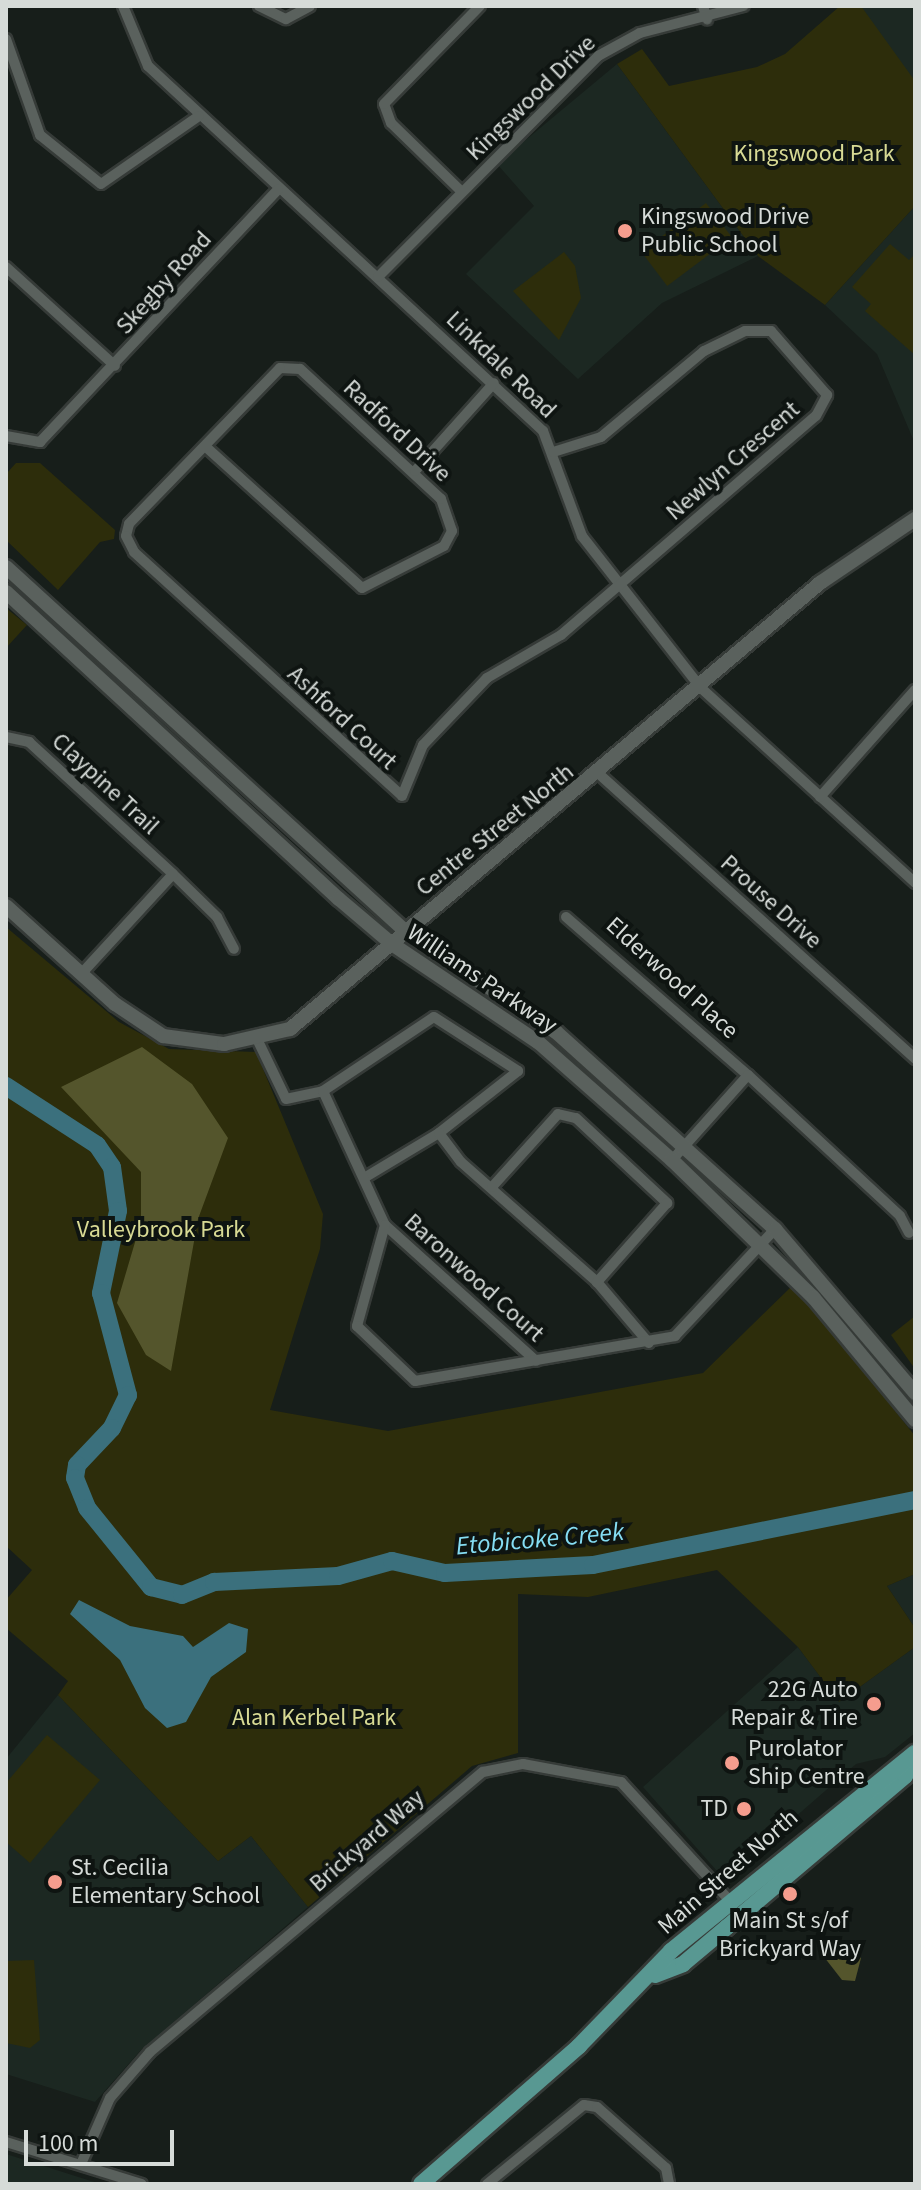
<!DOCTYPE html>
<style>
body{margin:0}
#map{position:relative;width:921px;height:2190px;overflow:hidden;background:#171e1a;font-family:"Source Sans 3",sans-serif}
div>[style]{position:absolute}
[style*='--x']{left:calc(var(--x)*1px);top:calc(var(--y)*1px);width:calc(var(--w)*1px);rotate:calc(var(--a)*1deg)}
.built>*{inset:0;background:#1c2822}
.green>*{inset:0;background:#2d2d0b;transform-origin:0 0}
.forest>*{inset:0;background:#54552c}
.water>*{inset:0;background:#3b707d}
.river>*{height:18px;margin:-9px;padding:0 9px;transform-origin:9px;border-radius:9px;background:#3b707d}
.roads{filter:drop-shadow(2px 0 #363b38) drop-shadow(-2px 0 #363b38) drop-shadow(0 2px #363b38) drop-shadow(0 -2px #363b38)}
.street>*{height:10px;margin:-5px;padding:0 5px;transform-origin:5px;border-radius:5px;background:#5a615d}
.secondary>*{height:14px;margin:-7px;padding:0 7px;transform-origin:7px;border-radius:7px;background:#5a615d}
.primary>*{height:16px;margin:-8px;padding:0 8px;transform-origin:8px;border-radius:8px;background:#589892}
.dots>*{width:22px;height:22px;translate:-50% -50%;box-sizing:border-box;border:4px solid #0e1411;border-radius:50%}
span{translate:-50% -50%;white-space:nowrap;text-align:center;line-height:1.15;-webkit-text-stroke:8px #0e1411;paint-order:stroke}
.street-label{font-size:24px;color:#d6dbd8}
.park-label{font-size:24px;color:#d8da94}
.poi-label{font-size:24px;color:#d6dbd8}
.left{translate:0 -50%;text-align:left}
.right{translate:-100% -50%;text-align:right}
.water-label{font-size:26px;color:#85ddf3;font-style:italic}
.frame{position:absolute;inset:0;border:8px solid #d6dbd8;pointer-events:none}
.scale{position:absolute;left:24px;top:2130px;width:150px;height:36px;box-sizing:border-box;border:4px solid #d6dbd8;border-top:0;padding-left:10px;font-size:24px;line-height:28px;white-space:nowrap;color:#d6dbd8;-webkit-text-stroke:6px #0e1411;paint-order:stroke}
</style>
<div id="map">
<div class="built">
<div style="clip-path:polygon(860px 6px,915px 6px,915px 84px)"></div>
<div style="clip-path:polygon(617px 64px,758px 256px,662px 303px,578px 379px,466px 274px,534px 206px,497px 164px)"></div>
<div style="clip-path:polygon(915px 206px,915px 438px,913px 439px,877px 354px,825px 305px)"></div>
<div style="clip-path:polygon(915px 1574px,915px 1628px,887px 1586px)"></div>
<div style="clip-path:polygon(798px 1647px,839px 1702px,915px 1647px,915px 1733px,885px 1757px,856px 1764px,724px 1879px,643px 1787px)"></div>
<div style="clip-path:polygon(58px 1695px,218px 1861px,251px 1836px,308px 1907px,140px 2051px,95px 2102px,6px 2074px,6px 1759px)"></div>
<div style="clip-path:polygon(6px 2154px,91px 2181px,103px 2184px,6px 2184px)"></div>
</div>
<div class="green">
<div style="clip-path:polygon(840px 6px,861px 6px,915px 81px,915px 206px,825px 305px,758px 256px,617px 64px,642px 49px,669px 86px,757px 67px,785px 54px)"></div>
<div style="left:706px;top:203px;width:43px;height:81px;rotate:53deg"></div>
<div style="clip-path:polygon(890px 244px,909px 260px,915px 254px,915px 355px,865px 311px,871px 304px,852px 287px)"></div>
<div style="clip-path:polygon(564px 252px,575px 266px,581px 298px,559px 340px,513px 291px)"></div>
<div style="clip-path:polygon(16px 463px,40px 463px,115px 530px,114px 539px,100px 542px,58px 590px,6px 540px,6px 474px)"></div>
<div style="clip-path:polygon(6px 608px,27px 625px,6px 648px)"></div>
<div style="clip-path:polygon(6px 927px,119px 1022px,169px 1049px,256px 1052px,323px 1214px,320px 1249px,270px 1410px,388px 1431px,703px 1373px,794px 1284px,915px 1436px,915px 1574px,887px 1586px,915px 1628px,915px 1647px,839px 1702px,798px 1647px,717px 1570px,588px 1597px,518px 1594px,518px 1753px,472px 1766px,308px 1907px,251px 1836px,218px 1861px,58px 1695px,68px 1681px,6px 1628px,6px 1600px,32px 1570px,6px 1546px)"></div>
<div style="clip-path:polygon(915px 1316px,915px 1369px,891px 1335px)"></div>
<div style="clip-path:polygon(47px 1735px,100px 1780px,30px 1863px,6px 1842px,6px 1783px)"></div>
<div style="clip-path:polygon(34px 1960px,40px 2040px,30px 2048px,6px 2043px,6px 1961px)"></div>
</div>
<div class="forest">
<div style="clip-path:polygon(142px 1047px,192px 1084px,228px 1138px,198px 1219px,171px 1371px,146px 1355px,117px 1303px,141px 1222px,141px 1172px,61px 1087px)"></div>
<div style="clip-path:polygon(833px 1938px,861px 1958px,855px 1981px,842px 1980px,821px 1953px)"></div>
</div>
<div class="water">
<div style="clip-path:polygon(79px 1600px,130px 1626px,183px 1636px,193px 1647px,229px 1623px,248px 1629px,246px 1652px,211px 1677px,186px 1722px,167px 1728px,145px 1708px,120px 1660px,70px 1614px)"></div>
</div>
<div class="river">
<div style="--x:6;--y:1086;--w:108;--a:33"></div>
<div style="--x:97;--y:1145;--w:27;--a:56"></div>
<div style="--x:112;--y:1167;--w:44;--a:82.2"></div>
<div style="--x:118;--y:1211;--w:84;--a:101.7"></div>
<div style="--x:101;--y:1293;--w:106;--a:75.2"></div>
<div style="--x:128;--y:1395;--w:37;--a:116"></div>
<div style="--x:112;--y:1428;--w:51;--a:133.4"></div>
<div style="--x:77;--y:1465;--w:13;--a:99"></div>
<div style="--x:75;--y:1478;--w:32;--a:68"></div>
<div style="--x:87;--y:1508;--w:102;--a:51"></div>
<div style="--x:151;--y:1587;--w:32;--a:14"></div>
<div style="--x:182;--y:1595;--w:35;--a:-22"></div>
<div style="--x:214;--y:1582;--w:124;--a:-2.8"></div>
<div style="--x:338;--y:1576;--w:56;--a:-15.5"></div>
<div style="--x:392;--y:1561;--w:54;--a:12.8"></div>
<div style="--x:445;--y:1573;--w:148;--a:-3.1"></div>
<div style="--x:593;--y:1565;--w:328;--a:-11.4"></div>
</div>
<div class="roads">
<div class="street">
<div style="--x:123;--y:6;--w:65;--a:67.4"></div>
<div style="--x:148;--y:66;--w:538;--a:42.74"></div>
<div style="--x:543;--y:431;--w:112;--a:69.6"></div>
<div style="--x:582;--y:536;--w:193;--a:51.9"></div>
<div style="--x:701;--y:688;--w:290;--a:42.3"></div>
<div style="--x:259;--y:6;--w:30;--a:26"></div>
<div style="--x:286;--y:19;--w:27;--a:-28"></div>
<div style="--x:703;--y:6;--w:14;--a:73"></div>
<div style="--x:6;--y:39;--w:102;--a:70.5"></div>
<div style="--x:40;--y:135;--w:78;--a:38.8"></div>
<div style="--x:101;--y:184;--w:119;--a:-34.8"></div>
<div style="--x:462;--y:192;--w:99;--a:-135.8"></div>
<div style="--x:391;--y:123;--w:20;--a:-110"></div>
<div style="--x:384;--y:104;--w:137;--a:-45.6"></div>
<div style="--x:6;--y:267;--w:147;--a:42.2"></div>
<div style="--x:378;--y:277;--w:312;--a:-45.1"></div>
<div style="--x:598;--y:56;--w:48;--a:-28.7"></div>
<div style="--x:640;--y:33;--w:107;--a:-14.6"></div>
<div style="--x:6;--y:436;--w:35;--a:10"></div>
<div style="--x:40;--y:442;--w:347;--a:-46.7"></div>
<div style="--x:206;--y:447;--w:210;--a:42.1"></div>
<div style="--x:362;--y:588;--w:92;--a:-27.1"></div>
<div style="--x:444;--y:546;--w:17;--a:-62"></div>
<div style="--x:452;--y:531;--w:34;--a:-109"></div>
<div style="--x:441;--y:499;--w:192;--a:-137.3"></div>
<div style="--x:300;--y:369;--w:20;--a:-177"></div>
<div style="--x:280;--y:368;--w:217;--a:134.1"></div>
<div style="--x:129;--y:524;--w:12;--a:104"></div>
<div style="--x:126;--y:536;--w:18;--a:63"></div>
<div style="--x:134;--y:552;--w:362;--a:42.3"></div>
<div style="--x:402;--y:796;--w:55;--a:-67.6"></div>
<div style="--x:423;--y:745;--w:93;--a:-46.3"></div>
<div style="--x:487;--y:678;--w:86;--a:-30.2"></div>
<div style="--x:561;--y:635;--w:336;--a:-40.7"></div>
<div style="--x:816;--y:416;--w:24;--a:-62"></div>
<div style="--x:827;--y:395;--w:85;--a:-131.2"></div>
<div style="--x:771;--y:331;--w:26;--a:180"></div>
<div style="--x:745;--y:331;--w:46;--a:154"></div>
<div style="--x:704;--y:351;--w:134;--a:140.1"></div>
<div style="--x:601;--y:437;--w:50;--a:162.6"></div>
<div style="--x:415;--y:471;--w:118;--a:-48.1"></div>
<div style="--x:6;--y:737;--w:24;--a:12"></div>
<div style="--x:29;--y:742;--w:195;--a:42.5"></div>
<div style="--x:173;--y:874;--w:62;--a:44.3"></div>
<div style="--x:217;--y:917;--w:36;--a:62"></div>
<div style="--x:599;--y:774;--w:426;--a:42"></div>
<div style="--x:820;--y:797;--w:143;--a:-48.4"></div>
<div style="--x:566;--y:917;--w:241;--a:41"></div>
<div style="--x:748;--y:1075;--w:207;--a:42.8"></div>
<div style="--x:900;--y:1216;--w:19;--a:62"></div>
<div style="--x:82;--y:973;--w:134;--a:-47.4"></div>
<div style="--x:258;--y:1041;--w:64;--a:64.2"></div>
<div style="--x:286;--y:1099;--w:38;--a:-12"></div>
<div style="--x:323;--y:1091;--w:133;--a:-33.7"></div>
<div style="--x:434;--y:1017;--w:100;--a:32.7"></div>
<div style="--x:518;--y:1071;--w:100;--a:141.9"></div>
<div style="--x:439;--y:1133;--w:87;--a:149"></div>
<div style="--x:323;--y:1091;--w:148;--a:65.2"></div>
<div style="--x:385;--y:1225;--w:203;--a:42"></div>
<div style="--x:439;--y:1133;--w:36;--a:53"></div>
<div style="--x:461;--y:1162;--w:181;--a:41.4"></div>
<div style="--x:597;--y:1282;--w:80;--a:49.6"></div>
<div style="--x:672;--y:1160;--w:114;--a:-48.2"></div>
<div style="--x:492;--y:1187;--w:98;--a:-47.9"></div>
<div style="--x:558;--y:1114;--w:18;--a:13"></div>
<div style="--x:576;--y:1118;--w:125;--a:43"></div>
<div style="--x:667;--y:1203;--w:106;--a:131.5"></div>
<div style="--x:385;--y:1225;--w:105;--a:105.5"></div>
<div style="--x:357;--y:1326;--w:80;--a:43.5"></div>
<div style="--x:415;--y:1381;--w:264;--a:-9.8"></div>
<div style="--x:675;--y:1336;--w:146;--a:-46.9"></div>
<div style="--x:6;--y:2142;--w:142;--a:17.2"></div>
<div style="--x:81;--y:2164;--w:72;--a:-66.3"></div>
<div style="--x:110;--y:2098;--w:61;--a:-49"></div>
<div style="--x:150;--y:2052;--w:435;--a:-40.1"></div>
<div style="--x:483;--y:1772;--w:41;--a:-11.3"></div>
<div style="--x:523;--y:1764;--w:100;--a:10.4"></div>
<div style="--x:621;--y:1782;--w:161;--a:47.5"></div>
<div style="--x:487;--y:2184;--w:125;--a:-39.2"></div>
<div style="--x:584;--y:2105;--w:13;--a:9"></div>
<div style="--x:597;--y:2107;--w:92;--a:41.5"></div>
<div style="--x:666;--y:2168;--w:16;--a:79"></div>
</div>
<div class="secondary">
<div style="--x:6;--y:567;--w:540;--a:42.37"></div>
<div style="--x:405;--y:931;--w:182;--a:33.8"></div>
<div style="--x:556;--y:1032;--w:295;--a:42"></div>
<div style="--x:775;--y:1229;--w:216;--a:49.5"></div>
<div style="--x:6;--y:592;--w:453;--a:42.7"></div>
<div style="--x:339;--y:899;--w:70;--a:40.3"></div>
<div style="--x:392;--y:944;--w:176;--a:33.9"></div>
<div style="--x:538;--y:1042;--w:179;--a:41.4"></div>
<div style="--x:672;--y:1160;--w:197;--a:44.2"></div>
<div style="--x:813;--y:1297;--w:160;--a:50.3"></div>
<div style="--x:6;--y:906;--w:147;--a:42"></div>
<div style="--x:115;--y:1004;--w:58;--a:33.7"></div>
<div style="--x:163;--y:1036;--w:62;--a:7.5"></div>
<div style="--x:224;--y:1044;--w:68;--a:-12.8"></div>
<div style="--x:290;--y:1029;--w:693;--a:-40.08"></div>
<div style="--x:820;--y:583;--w:115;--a:-34"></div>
</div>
<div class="primary">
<div style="--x:655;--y:1975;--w:30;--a:-21"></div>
<div style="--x:683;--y:1964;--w:57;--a:-40.1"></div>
<div style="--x:727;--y:1927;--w:233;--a:-40.3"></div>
<div style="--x:905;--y:1776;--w:22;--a:-63"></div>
<div style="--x:421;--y:2184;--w:210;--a:-41.1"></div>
<div style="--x:579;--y:2046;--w:132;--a:-45.9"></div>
<div style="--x:671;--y:1951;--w:314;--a:-39.1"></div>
</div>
</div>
<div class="dots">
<div style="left:625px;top:231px;background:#f59d8e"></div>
<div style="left:874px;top:1704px;background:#f59d8e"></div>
<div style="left:732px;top:1763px;background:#f59d8e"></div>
<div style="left:744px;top:1809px;background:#f59d8e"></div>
<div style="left:55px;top:1882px;background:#f59d8e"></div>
<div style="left:790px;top:1894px;background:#f59d8e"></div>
</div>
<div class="street-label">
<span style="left:531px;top:98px;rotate:-44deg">Kingswood Drive</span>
<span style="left:164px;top:283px;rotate:-48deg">Skegby Road</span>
<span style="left:501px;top:365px;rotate:44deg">Linkdale Road</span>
<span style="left:397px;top:431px;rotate:43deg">Radford Drive</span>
<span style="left:733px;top:461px;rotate:-41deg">Newlyn Crescent</span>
<span style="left:342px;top:718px;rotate:43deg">Ashford Court</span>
<span style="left:105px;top:784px;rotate:43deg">Claypine Trail</span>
<span style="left:495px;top:830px;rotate:-39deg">Centre Street North</span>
<span style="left:771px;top:902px;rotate:42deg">Prouse Drive</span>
<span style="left:672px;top:978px;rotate:42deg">Elderwood Place</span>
<span style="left:482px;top:979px;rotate:34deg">Williams Parkway</span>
<span style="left:474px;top:1278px;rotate:42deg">Baronwood Court</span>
<span style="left:367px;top:1841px;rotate:-41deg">Brickyard Way</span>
<span style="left:728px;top:1872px;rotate:-41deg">Main Street North</span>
</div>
<div class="park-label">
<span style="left:814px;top:154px">Kingswood Park</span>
<span style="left:161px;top:1230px">Valleybrook Park</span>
<span style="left:314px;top:1718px">Alan Kerbel Park</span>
</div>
<div class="poi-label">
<span class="left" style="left:641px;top:231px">Kingswood Drive<br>Public School</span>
<span class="right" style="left:858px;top:1704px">22G Auto<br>Repair &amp; Tire</span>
<span class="left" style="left:748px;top:1763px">Purolator<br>Ship Centre</span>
<span class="right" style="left:728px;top:1809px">TD</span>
<span class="left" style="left:71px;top:1882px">St. Cecilia<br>Elementary School</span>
<span style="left:790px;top:1935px">Main St s/of<br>Brickyard Way</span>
</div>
<div class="water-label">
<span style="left:540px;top:1539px;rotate:-5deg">Etobicoke Creek</span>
</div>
<div class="frame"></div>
<div class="scale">100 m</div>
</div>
